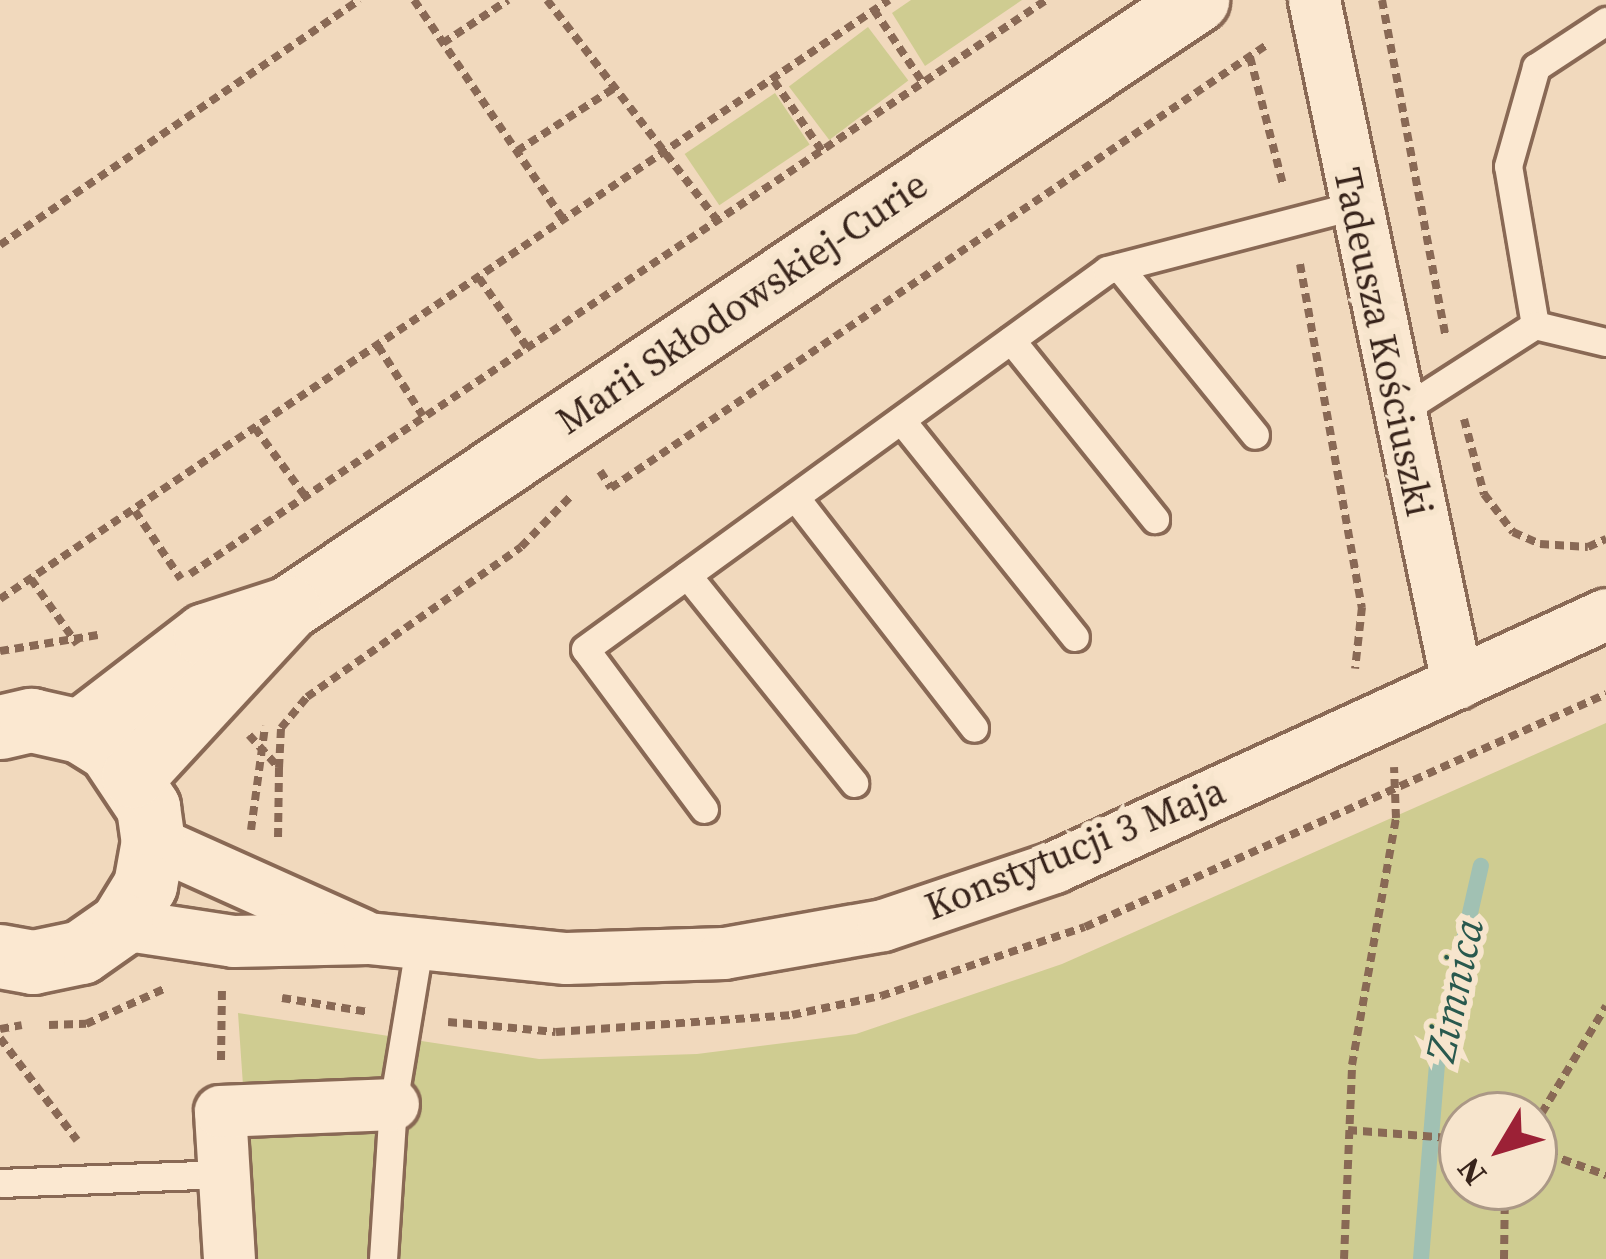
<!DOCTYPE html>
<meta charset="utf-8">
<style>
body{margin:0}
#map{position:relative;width:1606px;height:1259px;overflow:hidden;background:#f1d9bd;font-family:"Source Serif 4",serif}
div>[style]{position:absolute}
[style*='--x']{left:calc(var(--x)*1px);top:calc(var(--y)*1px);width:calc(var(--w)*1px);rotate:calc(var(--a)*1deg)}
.green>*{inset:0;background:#cfcc91;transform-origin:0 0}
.stream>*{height:16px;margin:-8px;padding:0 8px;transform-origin:8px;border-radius:8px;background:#a1c1b3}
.path>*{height:8px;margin-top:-4px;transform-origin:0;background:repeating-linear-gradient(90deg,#896955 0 9px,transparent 0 15px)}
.roads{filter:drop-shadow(3px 0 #896955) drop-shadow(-3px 0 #896955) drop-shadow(0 3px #896955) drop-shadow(0 -3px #896955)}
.service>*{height:27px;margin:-13.5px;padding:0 13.5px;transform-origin:13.5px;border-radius:13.5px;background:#fbe8d1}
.minor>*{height:51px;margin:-25.5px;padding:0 25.5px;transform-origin:25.5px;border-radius:25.5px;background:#fbe8d1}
.tertiary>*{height:63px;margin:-31.5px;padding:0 31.5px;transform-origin:31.5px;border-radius:31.5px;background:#fbe8d1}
span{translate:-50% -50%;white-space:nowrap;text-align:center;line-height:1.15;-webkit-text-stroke:12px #f7e5cd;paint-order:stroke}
.street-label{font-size:39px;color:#38241b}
.water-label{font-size:42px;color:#29594e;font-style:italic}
.north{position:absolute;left:1438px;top:1091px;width:120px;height:120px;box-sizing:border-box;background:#f7e5cd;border:3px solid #ab9886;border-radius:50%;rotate:232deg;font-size:33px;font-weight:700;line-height:48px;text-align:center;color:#38241b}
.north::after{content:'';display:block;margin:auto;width:42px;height:54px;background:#9c2136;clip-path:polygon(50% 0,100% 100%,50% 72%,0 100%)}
</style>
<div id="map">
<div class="green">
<div style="clip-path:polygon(911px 0,1022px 0,925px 66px,892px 13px)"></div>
<div style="left:868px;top:27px;width:67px;height:99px;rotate:53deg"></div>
<div style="left:775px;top:93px;width:62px;height:109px;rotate:56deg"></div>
<div style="clip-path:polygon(evenodd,1606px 723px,1606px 1259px,255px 1259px,238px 1013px,539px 1059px,697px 1054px,856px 1034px,1062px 964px,1606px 723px,1462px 1115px,1534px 1115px,1534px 1187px,1462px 1187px,1462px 1115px)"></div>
</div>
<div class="stream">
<div style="--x:1421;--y:1259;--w:207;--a:-85.3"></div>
<div style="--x:1438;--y:1053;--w:192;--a:-77.1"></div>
</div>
<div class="path">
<div style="--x:414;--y:0;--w:267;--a:55.8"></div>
<div style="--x:547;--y:0;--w:278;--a:52.3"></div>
<div style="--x:1382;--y:0;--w:341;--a:79.3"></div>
<div style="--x:874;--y:10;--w:88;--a:56.1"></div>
<div style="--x:443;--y:43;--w:78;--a:-33.5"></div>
<div style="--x:1250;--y:57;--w:132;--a:75.5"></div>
<div style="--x:774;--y:81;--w:85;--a:55.6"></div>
<div style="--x:517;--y:151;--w:118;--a:-32.9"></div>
<div style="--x:0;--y:245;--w:435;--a:-34.3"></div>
<div style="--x:1300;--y:264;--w:349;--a:79.8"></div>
<div style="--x:1362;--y:607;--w:62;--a:96.4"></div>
<div style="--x:479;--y:278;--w:84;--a:55.2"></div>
<div style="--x:378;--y:346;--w:83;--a:57.3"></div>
<div style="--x:1464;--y:419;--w:78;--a:75.1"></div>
<div style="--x:1484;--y:494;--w:48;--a:52.7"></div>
<div style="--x:1513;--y:532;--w:30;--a:24"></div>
<div style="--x:1540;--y:544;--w:48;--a:3.6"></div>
<div style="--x:1588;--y:547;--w:20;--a:-24"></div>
<div style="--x:255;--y:428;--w:84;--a:53.7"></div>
<div style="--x:600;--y:471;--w:20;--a:57"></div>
<div style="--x:611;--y:488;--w:793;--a:-34.05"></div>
<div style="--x:135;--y:511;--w:82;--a:55.9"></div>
<div style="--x:190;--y:574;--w:1031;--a:-33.84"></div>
<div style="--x:31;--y:579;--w:80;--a:54.7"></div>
<div style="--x:0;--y:599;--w:1072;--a:-33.97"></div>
<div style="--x:0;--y:651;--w:99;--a:-9.3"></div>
<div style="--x:249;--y:735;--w:45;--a:47.7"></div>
<div style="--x:279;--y:768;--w:72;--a:90.8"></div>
<div style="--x:279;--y:768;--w:40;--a:-87.1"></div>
<div style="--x:281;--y:728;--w:40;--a:-50"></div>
<div style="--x:307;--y:697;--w:261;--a:-35"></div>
<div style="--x:521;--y:547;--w:70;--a:-45.6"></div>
<div style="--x:251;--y:830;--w:105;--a:-82.3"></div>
<div style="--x:282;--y:998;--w:87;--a:9.2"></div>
<div style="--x:448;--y:1022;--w:108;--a:5.3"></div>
<div style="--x:556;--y:1032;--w:237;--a:-4.1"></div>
<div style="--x:792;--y:1015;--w:91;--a:-12.1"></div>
<div style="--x:881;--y:996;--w:215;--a:-18.7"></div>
<div style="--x:1085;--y:927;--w:571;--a:-24.09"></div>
<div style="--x:49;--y:1025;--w:37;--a:-2"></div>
<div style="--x:86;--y:1024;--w:85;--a:-24.2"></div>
<div style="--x:0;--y:1029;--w:22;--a:-10"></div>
<div style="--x:0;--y:1038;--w:128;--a:53"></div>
<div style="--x:221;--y:1060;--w:69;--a:-89.2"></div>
<div style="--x:1534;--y:1126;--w:140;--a:-59"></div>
<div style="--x:1348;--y:1130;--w:114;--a:4.5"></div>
<div style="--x:1534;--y:1149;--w:77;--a:19.9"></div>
<div style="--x:1344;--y:1259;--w:194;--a:-87.6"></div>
<div style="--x:1352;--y:1065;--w:251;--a:-79.9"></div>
<div style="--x:1396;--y:818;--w:51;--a:-92.2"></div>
<div style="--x:1504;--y:1259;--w:72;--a:-89.2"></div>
</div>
<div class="roads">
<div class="service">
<div style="--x:1119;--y:267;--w:216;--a:51"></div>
<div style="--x:1535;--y:325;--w:161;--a:-99.6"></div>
<div style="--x:1508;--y:166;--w:103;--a:-74.2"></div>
<div style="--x:1536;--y:67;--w:84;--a:-33.3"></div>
<div style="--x:1011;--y:340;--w:230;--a:51.2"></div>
<div style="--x:1398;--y:413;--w:163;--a:-32.7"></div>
<div style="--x:1535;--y:325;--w:73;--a:13.5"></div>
<div style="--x:901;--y:420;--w:278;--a:51.3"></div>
<div style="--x:795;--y:497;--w:292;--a:52.2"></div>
<div style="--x:687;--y:575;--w:267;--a:51.2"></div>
<div style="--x:704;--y:809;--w:199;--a:-126.6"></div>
<div style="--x:585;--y:649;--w:645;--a:-35.98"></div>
<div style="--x:1107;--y:270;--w:253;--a:-14.6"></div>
<div style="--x:0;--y:1183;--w:223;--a:-2.3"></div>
<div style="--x:383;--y:1259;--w:155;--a:-86.3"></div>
<div style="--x:393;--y:1104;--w:159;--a:-80.6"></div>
</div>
<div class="minor">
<div style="--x:1314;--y:0;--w:698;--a:78.17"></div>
<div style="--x:153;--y:841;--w:229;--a:24.2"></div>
<div style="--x:121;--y:924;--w:113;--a:8.6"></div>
<div style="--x:233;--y:941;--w:135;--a:-1.3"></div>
<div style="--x:368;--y:938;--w:199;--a:5.8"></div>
<div style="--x:566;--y:958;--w:158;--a:-1.8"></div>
<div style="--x:724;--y:953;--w:161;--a:-10"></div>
<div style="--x:883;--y:925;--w:181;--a:-18.7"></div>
<div style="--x:1054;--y:867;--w:607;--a:-24.62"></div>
<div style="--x:229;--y:1259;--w:148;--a:-93.5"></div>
<div style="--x:220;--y:1111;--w:173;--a:-2.3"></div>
</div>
<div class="tertiary">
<div style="--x:0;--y:727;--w:32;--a:-13"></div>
<div style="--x:31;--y:720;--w:50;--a:12.7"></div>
<div style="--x:80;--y:731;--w:36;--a:32"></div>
<div style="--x:110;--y:750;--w:69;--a:56.3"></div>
<div style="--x:148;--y:807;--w:34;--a:82"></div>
<div style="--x:153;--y:841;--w:45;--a:100.3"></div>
<div style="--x:145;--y:885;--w:46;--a:121.6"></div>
<div style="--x:121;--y:924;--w:49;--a:145"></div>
<div style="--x:81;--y:952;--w:49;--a:168.2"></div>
<div style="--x:33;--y:962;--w:34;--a:-170"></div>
<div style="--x:80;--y:731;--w:158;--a:-37.5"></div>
<div style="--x:205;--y:635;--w:87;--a:-18"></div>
<div style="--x:288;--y:608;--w:1094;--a:-33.78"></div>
<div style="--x:133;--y:776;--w:229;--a:-47.3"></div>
</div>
</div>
<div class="street-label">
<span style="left:742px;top:303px;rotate:-34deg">Marii Skłodowskiej-Curie</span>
<span style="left:1383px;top:342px;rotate:78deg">Tadeusza Kościuszki</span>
<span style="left:1075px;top:849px;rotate:-22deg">Konstytucji 3 Maja</span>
</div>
<div class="water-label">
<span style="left:1454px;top:990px;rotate:-78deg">Zimnica</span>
</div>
<div class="north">N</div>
</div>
